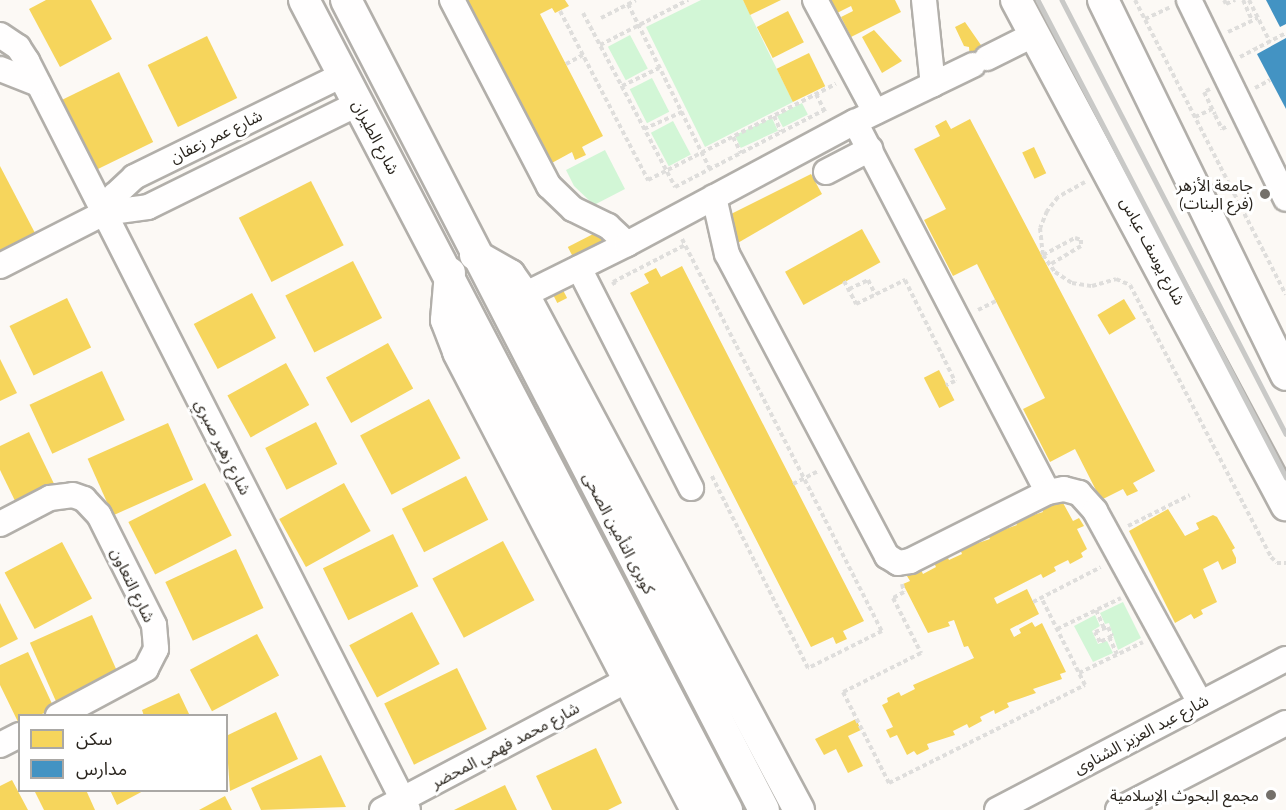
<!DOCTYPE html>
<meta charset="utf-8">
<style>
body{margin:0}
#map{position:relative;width:1286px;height:810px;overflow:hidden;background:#fcf9f5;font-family:Lato,"Noto Sans Arabic",sans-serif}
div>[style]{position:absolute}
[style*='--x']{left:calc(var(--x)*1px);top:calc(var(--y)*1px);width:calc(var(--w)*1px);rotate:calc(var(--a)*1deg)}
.green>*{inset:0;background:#d2f6d6;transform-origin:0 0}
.homes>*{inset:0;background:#f6d55c;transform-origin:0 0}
.schools>*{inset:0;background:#4393c3}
.path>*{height:4px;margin-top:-2px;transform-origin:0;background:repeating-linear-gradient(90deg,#dfdedc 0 4.5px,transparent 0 7.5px)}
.roads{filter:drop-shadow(2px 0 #b2afaa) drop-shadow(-2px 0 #b2afaa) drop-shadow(0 2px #b2afaa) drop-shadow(0 -2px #b2afaa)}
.minor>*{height:24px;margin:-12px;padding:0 12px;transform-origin:12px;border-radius:12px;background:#fffefe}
.major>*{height:30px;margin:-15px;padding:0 15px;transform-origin:15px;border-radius:15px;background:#fffefe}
.rail>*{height:4.5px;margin:-2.25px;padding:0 2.25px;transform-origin:2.25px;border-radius:2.25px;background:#c9c9c7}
.dots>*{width:16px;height:16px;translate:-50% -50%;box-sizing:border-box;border:3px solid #fff;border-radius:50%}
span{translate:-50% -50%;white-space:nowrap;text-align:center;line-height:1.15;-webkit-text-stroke:6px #fff;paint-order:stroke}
.street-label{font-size:16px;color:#2b261f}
.poi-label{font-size:16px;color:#2b261f}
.right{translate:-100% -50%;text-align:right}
.legend{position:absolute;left:18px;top:714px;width:210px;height:78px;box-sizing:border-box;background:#fff;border:2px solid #aaa8a5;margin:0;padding:8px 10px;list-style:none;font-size:18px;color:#2b261f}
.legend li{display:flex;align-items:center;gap:12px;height:30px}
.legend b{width:30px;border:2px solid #aaa8a5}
</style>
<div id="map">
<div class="green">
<div style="clip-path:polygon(701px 0,743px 0,793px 102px,705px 147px,646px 27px)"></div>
<div style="left:630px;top:35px;width:38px;height:25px;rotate:62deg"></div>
<div style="left:652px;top:78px;width:38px;height:25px;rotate:63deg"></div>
<div style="left:802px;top:103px;width:13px;height:28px;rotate:63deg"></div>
<div style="left:772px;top:118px;width:14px;height:41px;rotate:65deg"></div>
<div style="left:673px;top:121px;width:38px;height:25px;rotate:62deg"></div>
<div style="clip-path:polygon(605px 150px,625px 189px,594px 205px,574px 186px,566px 170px)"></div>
<div style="clip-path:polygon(1123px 602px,1141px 638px,1118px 650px,1109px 623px,1105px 624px,1100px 613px)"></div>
<div style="clip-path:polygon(1095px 615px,1100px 626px,1092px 631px,1098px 644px,1107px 641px,1113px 653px,1093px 662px,1074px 626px)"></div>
</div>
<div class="homes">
<div style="clip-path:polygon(46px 0,91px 0,112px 39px,60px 67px,29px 9px)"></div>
<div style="clip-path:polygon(467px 0,565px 0,569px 6px,555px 13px,552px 8px,540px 14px,603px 136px,582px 147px,586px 155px,575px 160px,572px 152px,550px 164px)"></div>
<div style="clip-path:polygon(743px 0,781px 0,750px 15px)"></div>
<div style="clip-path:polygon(830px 0,895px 0,901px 12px,851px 37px,841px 17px,853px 11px,851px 6px,837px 13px)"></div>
<div style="left:788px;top:11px;width:35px;height:35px;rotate:63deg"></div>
<div style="clip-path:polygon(965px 22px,983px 48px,985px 71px,970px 58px,969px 47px,964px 46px,955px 27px)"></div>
<div style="clip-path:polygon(874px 30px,902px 61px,882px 73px,862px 37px)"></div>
<div style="left:207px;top:36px;width:69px;height:66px;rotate:64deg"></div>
<div style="left:809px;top:53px;width:37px;height:36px;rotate:64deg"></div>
<div style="left:119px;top:72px;width:78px;height:74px;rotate:64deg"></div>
<div style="clip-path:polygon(970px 119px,1155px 471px,1133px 483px,1138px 491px,1127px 496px,1123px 489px,1101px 500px,1075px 449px,1050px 462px,1023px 409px,1045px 398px,977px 264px,953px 276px,924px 220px,946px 209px,914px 149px,940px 136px,935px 126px,946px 120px,951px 129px)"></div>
<div style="left:1034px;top:147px;width:29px;height:13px;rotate:65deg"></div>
<div style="clip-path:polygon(0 166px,35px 233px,0 251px)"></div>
<div style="clip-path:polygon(811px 174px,822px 194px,736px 244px,727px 216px)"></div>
<div style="left:311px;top:181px;width:72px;height:81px;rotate:63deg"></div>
<div style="left:862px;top:229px;width:38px;height:88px;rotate:61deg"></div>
<div style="left:599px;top:231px;width:18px;height:35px;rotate:63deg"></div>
<div style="left:353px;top:261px;width:64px;height:76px;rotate:63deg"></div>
<div style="clip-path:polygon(682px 266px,864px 621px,843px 631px,847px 639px,836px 644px,833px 637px,811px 647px,630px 293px,649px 283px,644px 274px,656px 268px,661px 277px)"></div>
<div style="left:563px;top:290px;width:9px;height:11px;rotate:63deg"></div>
<div style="left:252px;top:293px;width:51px;height:66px;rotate:62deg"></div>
<div style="left:67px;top:298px;width:55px;height:64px;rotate:64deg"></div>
<div style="left:1124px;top:299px;width:23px;height:31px;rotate:59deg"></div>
<div style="left:388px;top:343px;width:52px;height:71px;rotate:61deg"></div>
<div style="clip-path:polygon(0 359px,17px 393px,0 401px)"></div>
<div style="left:286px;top:363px;width:48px;height:67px;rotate:61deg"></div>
<div style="left:939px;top:370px;width:34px;height:17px;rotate:63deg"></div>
<div style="left:102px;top:371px;width:54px;height:80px;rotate:65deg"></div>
<div style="left:429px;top:399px;width:67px;height:78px;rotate:62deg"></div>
<div style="left:316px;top:422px;width:47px;height:57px;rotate:63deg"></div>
<div style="left:168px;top:423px;width:62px;height:88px;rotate:66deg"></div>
<div style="clip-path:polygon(29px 432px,58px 492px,20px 511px,0 470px,0 446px)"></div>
<div style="left:466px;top:476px;width:49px;height:72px;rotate:63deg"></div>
<div style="left:205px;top:483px;width:59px;height:86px;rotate:63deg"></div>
<div style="left:344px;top:483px;width:55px;height:74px;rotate:61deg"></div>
<div style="clip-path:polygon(1054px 500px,1056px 505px,1062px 501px,1073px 521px,1079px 518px,1084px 526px,1077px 529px,1087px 549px,1081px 553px,1083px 557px,1070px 564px,1068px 560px,1054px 567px,1056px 571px,1043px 578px,1041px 574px,994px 598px,997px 604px,1027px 589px,1039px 614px,1010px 629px,1014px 637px,1021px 633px,1019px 629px,1032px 622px,1035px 627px,1042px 623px,1066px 672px,1060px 674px,1062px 679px,1033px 689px,1036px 693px,1007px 703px,1009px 707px,995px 714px,994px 710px,980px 717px,982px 721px,969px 728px,967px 724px,953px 731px,955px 735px,927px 744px,929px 749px,917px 755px,914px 751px,907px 755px,897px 735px,890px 738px,886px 730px,893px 727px,882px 705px,888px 702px,887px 698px,899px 692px,901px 696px,915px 689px,913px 685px,974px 658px,968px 646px,964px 647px,954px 620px,948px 622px,950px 626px,928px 633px,903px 584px,910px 581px,907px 576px,921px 570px,923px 574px,936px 567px,934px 563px,947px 556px,949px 560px,962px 554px,960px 549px,990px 539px,988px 535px,1017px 525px,1014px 521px,1043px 512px,1040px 506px)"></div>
<div style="clip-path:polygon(1168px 509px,1185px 536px,1199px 529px,1196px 523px,1213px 515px,1217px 517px,1235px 548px,1232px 550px,1236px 558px,1236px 563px,1222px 570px,1218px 561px,1203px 569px,1217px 602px,1201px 610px,1203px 614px,1194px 619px,1191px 614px,1175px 623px,1129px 531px)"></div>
<div style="left:393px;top:534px;width:58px;height:78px;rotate:64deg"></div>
<div style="left:503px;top:541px;width:67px;height:80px;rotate:62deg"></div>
<div style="left:62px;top:542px;width:64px;height:65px;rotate:62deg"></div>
<div style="left:236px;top:549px;width:65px;height:78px;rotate:65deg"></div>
<div style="clip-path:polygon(0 603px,18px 639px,0 648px)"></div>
<div style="left:412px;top:612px;width:59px;height:71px;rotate:62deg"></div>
<div style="left:92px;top:615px;width:68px;height:68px;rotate:66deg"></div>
<div style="left:257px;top:634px;width:47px;height:76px;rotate:62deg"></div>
<div style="clip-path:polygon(28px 652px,54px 708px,38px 716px,20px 716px,20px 726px,0 685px,0 665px)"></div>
<div style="left:457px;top:668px;width:68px;height:81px;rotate:64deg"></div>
<div style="clip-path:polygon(179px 693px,190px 716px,144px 716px,142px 710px)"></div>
<div style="clip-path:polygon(276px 712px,298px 759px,230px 791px,226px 736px)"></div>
<div style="clip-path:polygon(856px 719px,861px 730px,848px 736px,863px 766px,848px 773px,836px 749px,824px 755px,815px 739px)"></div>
<div style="clip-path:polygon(596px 748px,622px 803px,608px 810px,552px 810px,536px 776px)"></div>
<div style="clip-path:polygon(321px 755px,346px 807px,261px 810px,251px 788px)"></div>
<div style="clip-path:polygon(12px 780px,28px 810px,0 810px,0 786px)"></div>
<div style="clip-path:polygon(505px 785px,517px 810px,454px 810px)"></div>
<div style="clip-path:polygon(34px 790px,86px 790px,95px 810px,44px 810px)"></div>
<div style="clip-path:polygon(110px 790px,145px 790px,117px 805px)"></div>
<div style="clip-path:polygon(225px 796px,232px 810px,199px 810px)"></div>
</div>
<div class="schools">
<div style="clip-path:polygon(1266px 0,1286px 0,1286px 24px,1280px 27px)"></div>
<div style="clip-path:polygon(1286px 38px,1286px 109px,1257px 54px)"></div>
</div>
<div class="path">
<div style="--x:1135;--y:0;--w:331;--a:62.9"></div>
<div style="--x:1224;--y:0;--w:4;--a:63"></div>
<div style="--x:1226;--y:4;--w:10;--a:-24"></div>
<div style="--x:1243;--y:0;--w:22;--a:66"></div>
<div style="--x:1249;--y:0;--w:47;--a:63.4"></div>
<div style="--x:628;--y:4;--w:186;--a:63.6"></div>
<div style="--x:560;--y:11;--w:191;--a:62.5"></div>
<div style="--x:648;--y:180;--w:211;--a:-27.1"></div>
<div style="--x:583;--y:13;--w:197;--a:62.1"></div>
<div style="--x:675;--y:187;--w:168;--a:-27.3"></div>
<div style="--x:601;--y:18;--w:39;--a:-27"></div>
<div style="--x:1145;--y:19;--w:29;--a:-25"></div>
<div style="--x:1228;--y:32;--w:33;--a:-25"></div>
<div style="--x:600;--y:45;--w:99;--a:-27.1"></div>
<div style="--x:1240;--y:57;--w:52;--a:-27.6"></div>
<div style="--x:566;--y:64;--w:19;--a:-28"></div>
<div style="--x:622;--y:86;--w:41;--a:-25.9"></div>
<div style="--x:1255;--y:88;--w:17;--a:-28"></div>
<div style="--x:1210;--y:89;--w:7;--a:153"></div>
<div style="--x:1204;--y:92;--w:25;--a:64"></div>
<div style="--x:1215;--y:115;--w:16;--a:63"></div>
<div style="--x:1222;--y:129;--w:7;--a:-27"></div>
<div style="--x:816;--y:94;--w:20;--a:63"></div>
<div style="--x:774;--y:116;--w:17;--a:66"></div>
<div style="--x:1195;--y:117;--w:19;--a:-25"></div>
<div style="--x:644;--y:129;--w:42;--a:-24.1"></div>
<div style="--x:733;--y:137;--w:18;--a:63"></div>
<div style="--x:1085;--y:182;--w:31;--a:151"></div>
<div style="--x:1058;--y:197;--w:18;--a:128"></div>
<div style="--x:1047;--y:211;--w:18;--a:112"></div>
<div style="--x:1040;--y:228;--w:27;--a:84"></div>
<div style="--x:1043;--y:255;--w:21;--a:55"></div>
<div style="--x:1055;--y:272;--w:20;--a:33"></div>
<div style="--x:1072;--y:283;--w:20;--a:9"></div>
<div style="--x:1092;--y:286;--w:25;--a:-16"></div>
<div style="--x:1116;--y:279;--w:15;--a:23"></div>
<div style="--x:1130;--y:285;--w:306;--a:62.6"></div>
<div style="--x:1271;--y:557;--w:8;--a:45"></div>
<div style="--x:1277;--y:563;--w:9;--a:0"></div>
<div style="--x:682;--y:239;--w:440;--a:63"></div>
<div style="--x:882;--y:631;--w:83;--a:153.4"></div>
<div style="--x:808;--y:668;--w:215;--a:-116.6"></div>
<div style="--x:1043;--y:255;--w:36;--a:-28"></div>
<div style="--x:1075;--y:238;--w:6;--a:18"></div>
<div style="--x:1081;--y:240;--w:6;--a:90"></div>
<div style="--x:1081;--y:246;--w:37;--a:149"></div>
<div style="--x:844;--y:281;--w:26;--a:62"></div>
<div style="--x:856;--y:304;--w:55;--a:-26.1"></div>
<div style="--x:905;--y:280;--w:113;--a:63.7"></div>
<div style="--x:955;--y:381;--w:10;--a:156"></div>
<div style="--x:615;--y:285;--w:4;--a:-124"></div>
<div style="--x:613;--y:282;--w:81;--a:-27.2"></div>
<div style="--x:849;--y:289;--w:21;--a:-25"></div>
<div style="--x:868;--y:280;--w:16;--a:63"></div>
<div style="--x:978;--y:310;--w:20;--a:-27"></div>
<div style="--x:793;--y:484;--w:29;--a:-27"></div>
<div style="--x:1128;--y:526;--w:69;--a:-26.6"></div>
<div style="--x:902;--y:584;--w:8;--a:76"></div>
<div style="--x:904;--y:592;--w:13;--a:151"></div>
<div style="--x:893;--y:598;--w:62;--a:63"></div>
<div style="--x:921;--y:653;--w:87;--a:153.4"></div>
<div style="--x:843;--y:692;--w:102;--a:63.2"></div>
<div style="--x:889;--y:783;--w:219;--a:-26.6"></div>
<div style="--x:1085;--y:685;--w:98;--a:-116.6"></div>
<div style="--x:1033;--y:602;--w:76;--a:-27.2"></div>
<div style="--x:1096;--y:610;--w:20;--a:66"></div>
<div style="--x:1108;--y:627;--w:10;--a:66"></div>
<div style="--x:1112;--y:636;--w:13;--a:153"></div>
<div style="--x:1100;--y:642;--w:11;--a:-117"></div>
<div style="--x:1095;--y:632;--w:14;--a:-21"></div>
<div style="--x:1057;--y:629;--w:71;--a:-25.8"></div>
<div style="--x:1109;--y:637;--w:19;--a:65"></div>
<div style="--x:1079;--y:673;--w:71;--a:-25.8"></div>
</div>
<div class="roads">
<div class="minor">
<div style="--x:452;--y:0;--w:210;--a:62.5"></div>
<div style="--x:549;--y:186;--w:33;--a:44"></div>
<div style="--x:573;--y:209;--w:39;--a:26"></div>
<div style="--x:608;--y:226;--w:26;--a:43"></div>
<div style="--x:815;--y:0;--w:127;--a:61.8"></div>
<div style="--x:924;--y:0;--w:85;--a:84"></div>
<div style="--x:1189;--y:0;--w:221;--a:64"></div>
<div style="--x:0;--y:35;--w:22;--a:34"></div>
<div style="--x:18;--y:47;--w:17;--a:57"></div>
<div style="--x:27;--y:61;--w:840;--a:63.04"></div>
<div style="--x:987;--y:58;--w:54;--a:-26.6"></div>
<div style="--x:0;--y:69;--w:41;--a:21.5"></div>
<div style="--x:855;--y:122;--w:417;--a:62.5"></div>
<div style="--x:826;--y:172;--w:50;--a:-27.6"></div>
<div style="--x:714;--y:197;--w:58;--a:77.2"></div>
<div style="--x:727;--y:254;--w:342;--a:62.1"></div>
<div style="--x:887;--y:556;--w:13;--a:32"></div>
<div style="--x:898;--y:563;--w:12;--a:-9"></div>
<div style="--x:910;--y:561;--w:154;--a:-26.6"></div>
<div style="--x:1048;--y:492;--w:16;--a:-11"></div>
<div style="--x:1064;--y:489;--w:16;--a:15"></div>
<div style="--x:1079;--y:493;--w:24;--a:48"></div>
<div style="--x:1095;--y:511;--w:219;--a:61.3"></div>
<div style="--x:104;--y:213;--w:21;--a:-59"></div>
<div style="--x:115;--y:195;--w:26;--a:-43"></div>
<div style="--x:134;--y:177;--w:232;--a:-26.1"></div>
<div style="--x:0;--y:266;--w:117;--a:-27"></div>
<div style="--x:104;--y:213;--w:44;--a:-7.8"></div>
<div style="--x:148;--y:207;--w:233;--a:-26.2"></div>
<div style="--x:579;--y:268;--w:247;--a:63"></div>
<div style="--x:524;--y:295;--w:115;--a:-26.3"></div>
<div style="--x:627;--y:244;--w:259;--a:-28.2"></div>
<div style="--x:855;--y:122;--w:131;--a:-25.8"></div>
<div style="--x:0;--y:524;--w:56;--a:-27.5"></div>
<div style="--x:50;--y:498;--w:23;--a:-7"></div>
<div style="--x:73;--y:495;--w:12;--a:20"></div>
<div style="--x:84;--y:499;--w:22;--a:47"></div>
<div style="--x:99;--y:515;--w:123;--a:63.4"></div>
<div style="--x:154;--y:625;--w:24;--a:85"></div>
<div style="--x:156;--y:649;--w:22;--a:117"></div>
<div style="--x:146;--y:669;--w:100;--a:151.9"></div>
<div style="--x:0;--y:745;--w:22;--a:-27"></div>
<div style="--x:382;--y:810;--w:278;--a:-27.9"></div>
<div style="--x:997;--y:810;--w:326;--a:-27.6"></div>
<div style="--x:1118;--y:810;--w:189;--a:-27.4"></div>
</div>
<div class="major">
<div style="--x:304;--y:0;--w:914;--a:62.43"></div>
<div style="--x:346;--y:0;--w:911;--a:62.7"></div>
<div style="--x:1016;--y:0;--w:573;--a:61.87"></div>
<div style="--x:1103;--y:0;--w:417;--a:64"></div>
<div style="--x:475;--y:255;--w:40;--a:29.7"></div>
<div style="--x:510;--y:275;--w:24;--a:55"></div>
<div style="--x:524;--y:295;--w:584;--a:61.9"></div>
<div style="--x:450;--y:273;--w:47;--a:94.9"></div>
<div style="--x:446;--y:320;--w:34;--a:69"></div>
<div style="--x:458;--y:352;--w:516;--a:62.54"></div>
</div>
</div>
<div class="rail">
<div style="--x:1038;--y:0;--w:538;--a:62.53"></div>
<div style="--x:1062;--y:0;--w:488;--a:62.7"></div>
</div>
<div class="dots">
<div style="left:1265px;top:194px;background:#74706a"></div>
<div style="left:1271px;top:795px;background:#74706a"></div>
</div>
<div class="street-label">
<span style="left:216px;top:136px;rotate:-26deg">شارع عمر زعفان</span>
<span style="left:376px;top:137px;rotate:62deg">شارع الطيران</span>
<span style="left:1153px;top:251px;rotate:62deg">شارع يوسف عباس</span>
<span style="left:223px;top:447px;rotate:63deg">شارع زهير صبري</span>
<span style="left:619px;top:533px;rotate:62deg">كوبرى التأمين الصحى</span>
<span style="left:133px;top:585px;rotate:64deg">شارع التعاون</span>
<span style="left:1141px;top:734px;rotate:-28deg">شارع عبد العزيز الشناوى</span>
<span style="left:505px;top:745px;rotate:-28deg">شارع محمد فهمي المحضر</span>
</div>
<div class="poi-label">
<span class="right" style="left:1253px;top:194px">جامعة الأزهر<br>(فرع البنات)</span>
<span class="right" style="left:1259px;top:795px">مجمع البحوث الإسلامية</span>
</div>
<ul class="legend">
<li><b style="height:16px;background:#f6d55c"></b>سكن</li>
<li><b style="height:16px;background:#4393c3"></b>مدارس</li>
</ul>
</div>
